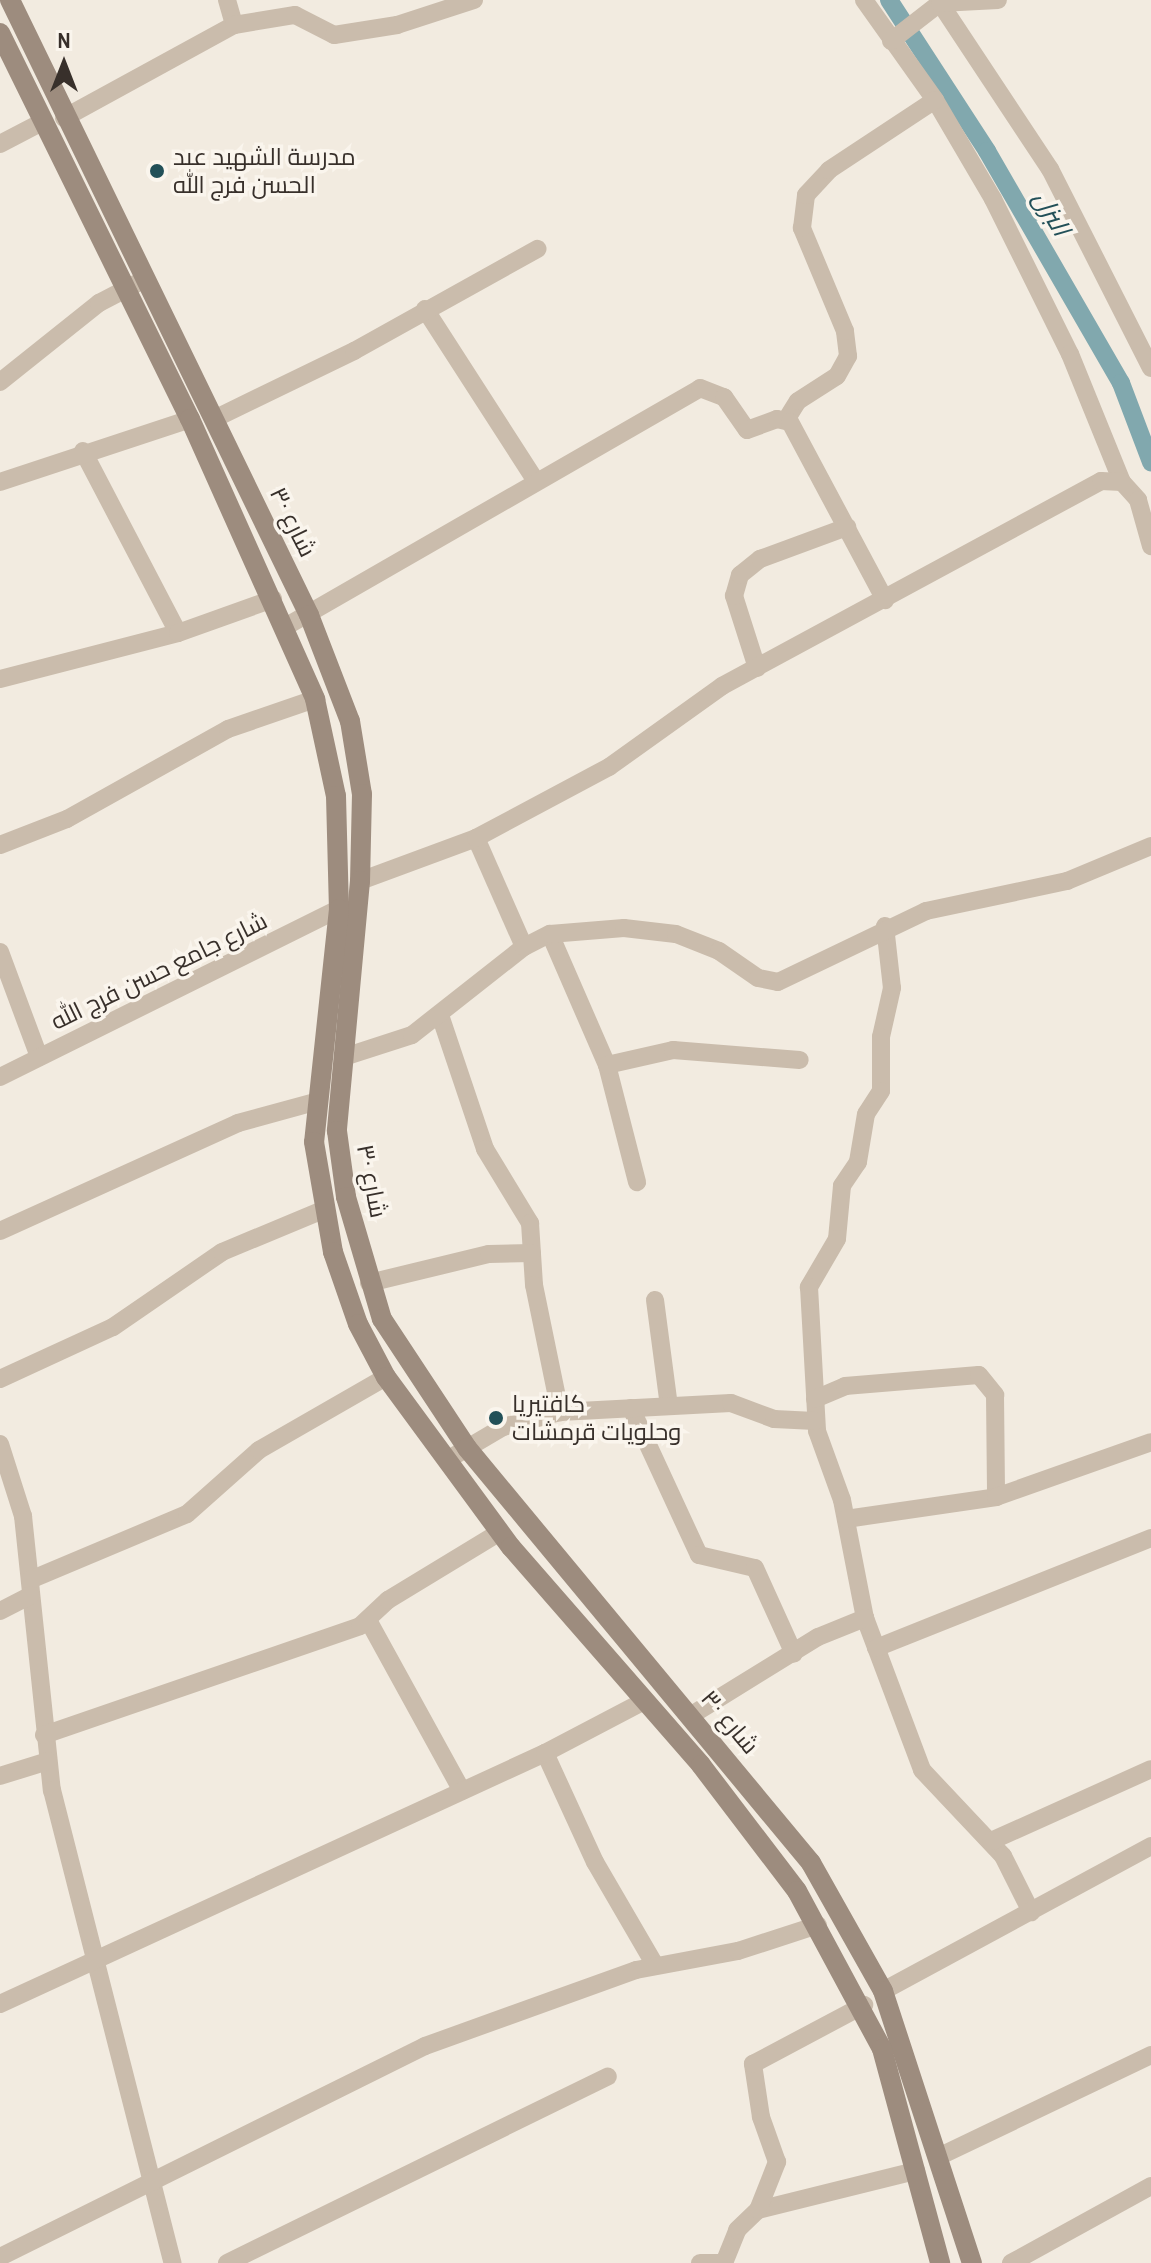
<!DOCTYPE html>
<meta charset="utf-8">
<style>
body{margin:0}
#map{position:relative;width:1151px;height:2263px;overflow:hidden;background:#f2ebe0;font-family:"Archivo Narrow",Cairo,sans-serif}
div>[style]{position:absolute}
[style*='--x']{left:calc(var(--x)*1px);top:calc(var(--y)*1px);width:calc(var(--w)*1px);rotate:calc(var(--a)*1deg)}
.canal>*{height:18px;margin:-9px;padding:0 9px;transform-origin:9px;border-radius:9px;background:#81a8ae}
.street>*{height:18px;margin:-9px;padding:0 9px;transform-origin:9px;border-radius:9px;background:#cabcac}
.secondary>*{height:20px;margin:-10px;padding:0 10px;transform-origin:10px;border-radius:10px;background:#9d8c7e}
.dots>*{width:22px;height:22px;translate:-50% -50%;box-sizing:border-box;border:4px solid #faf5ed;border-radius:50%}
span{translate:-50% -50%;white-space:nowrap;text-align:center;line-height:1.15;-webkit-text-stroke:7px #faf5ed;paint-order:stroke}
.poi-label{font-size:24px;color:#38302b}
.left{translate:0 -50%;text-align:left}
.street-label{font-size:24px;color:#38302b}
.water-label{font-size:26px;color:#225058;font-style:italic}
.north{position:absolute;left:24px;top:24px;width:80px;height:80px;-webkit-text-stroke:6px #faf5ed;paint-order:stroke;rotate:0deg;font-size:22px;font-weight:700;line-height:32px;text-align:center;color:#38302b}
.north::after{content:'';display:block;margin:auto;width:28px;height:36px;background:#38302b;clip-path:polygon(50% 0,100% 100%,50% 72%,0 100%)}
</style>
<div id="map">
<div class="canal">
<div style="--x:889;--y:0;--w:180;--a:57"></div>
<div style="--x:987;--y:151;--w:268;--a:60"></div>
<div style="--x:1121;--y:383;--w:85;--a:69.2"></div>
</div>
<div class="street">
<div style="--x:227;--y:0;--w:26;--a:74"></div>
<div style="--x:864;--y:0;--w:123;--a:54.6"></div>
<div style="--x:935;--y:100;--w:115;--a:59.6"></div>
<div style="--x:993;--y:199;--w:173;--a:63.6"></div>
<div style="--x:1070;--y:354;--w:138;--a:67.9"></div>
<div style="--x:1122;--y:482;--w:24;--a:48"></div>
<div style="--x:1138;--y:500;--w:48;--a:74.2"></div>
<div style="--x:938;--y:0;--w:203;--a:56.5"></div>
<div style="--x:1050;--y:169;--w:223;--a:63.1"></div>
<div style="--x:891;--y:41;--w:62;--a:-37.8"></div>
<div style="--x:940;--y:3;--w:58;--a:-3"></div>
<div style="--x:64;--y:118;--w:194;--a:-28.7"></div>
<div style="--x:234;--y:25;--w:62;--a:-9.3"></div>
<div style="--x:295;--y:15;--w:44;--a:27.1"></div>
<div style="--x:334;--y:35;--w:64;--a:-9"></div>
<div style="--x:397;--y:25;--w:81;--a:-18"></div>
<div style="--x:0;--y:144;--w:47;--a:-27.6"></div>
<div style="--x:425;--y:309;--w:205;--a:57.2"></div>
<div style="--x:0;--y:382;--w:127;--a:-38.6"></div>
<div style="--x:99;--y:303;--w:52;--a:-27.6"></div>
<div style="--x:214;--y:419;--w:156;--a:-25.9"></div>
<div style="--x:354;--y:351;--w:210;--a:-29.1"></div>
<div style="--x:786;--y:420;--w:22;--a:-58"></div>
<div style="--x:798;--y:401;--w:46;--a:-32.7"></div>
<div style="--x:837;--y:376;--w:23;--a:-61"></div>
<div style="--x:848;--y:356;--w:25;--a:-97"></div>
<div style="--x:845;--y:331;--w:112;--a:-112.7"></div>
<div style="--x:802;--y:228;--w:33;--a:-83"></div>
<div style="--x:806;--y:195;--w:34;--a:-47"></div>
<div style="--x:829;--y:170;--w:127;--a:-33.4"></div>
<div style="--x:83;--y:451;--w:205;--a:62.4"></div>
<div style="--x:0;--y:482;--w:200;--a:-18.3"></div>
<div style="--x:285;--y:627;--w:479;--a:-29.9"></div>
<div style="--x:700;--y:388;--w:26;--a:21"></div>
<div style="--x:724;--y:397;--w:40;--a:55.1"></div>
<div style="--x:747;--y:430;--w:32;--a:-20"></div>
<div style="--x:777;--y:419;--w:13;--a:13"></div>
<div style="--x:790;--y:422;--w:202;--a:61.9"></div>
<div style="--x:757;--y:668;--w:76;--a:-107.7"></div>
<div style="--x:734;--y:596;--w:22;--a:-74"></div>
<div style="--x:740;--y:575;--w:26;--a:-39"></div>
<div style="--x:760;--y:559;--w:93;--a:-20.2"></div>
<div style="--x:0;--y:679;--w:184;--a:-14.5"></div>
<div style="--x:178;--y:633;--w:101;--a:-19.7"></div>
<div style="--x:476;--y:838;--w:119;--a:66.2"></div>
<div style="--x:0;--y:845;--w:72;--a:-21.2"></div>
<div style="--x:67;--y:819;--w:184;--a:-29.2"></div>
<div style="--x:228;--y:729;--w:92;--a:-19"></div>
<div style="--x:360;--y:881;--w:124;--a:-20.3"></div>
<div style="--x:476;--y:838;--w:151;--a:-28.1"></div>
<div style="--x:609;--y:767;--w:139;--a:-35.6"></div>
<div style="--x:722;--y:686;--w:431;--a:-28.4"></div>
<div style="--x:1101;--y:481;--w:21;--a:3"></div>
<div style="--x:885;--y:926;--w:62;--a:83.6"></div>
<div style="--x:892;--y:988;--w:50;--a:102.7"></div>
<div style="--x:881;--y:1037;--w:54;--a:90"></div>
<div style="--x:881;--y:1091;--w:27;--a:123"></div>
<div style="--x:866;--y:1114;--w:49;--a:99.5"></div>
<div style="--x:858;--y:1162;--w:29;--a:124"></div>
<div style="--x:842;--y:1186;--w:53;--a:95.4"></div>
<div style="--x:837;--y:1239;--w:56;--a:120.3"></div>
<div style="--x:809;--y:1287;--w:144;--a:86.8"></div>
<div style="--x:817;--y:1431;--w:73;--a:70.1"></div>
<div style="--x:842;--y:1500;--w:120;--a:79"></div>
<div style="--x:865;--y:1618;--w:162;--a:69.4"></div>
<div style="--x:922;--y:1770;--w:118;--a:46.7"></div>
<div style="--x:1003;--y:1856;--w:63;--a:63.4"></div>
<div style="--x:550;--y:934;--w:143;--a:66.5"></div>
<div style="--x:607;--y:1065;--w:121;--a:75.6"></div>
<div style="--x:0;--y:952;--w:112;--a:69.6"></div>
<div style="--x:441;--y:1018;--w:138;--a:71.4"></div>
<div style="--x:485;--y:1149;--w:87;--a:58.7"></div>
<div style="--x:530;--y:1223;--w:62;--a:86.3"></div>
<div style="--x:534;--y:1285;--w:130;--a:78.4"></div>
<div style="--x:344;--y:1057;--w:71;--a:-17.9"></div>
<div style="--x:412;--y:1035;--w:142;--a:-38.2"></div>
<div style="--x:524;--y:947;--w:29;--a:-27"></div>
<div style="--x:550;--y:934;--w:74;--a:-4.6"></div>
<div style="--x:624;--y:928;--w:52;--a:6.6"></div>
<div style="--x:676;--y:934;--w:46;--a:21.6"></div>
<div style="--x:719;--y:951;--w:47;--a:34.7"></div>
<div style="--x:758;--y:978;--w:20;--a:11"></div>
<div style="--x:778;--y:982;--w:164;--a:-25.6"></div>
<div style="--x:926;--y:911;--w:144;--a:-12"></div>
<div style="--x:1067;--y:881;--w:91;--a:-22.6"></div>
<div style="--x:607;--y:1065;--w:68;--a:-12.8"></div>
<div style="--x:673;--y:1050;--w:127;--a:4.5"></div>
<div style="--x:0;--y:1077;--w:378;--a:-26.4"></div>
<div style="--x:0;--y:1231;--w:261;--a:-24.4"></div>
<div style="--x:238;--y:1123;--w:80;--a:-15.3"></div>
<div style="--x:369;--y:1283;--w:123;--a:-13.6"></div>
<div style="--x:489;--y:1254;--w:43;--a:-1.3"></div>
<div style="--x:655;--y:1300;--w:107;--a:82.5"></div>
<div style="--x:0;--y:1379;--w:124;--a:-24.7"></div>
<div style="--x:113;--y:1327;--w:132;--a:-34.5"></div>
<div style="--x:222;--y:1252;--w:109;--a:-22.6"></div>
<div style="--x:815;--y:1399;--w:33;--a:-23"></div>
<div style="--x:845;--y:1386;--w:134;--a:-4.7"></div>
<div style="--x:979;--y:1375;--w:26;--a:51"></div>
<div style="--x:995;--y:1395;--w:102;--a:89.4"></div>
<div style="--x:631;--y:1408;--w:162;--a:65.2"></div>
<div style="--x:699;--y:1555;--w:57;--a:13.1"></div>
<div style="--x:755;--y:1568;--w:94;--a:65.6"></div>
<div style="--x:0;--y:1444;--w:76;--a:72.3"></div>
<div style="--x:23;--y:1516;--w:276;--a:84"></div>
<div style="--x:52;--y:1790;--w:488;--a:75.7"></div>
<div style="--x:447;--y:1460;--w:65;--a:-30.5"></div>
<div style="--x:503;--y:1427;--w:59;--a:-14.7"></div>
<div style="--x:560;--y:1412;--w:171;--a:-3"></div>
<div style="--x:731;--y:1403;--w:46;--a:20.4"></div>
<div style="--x:774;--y:1419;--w:41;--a:2.8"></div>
<div style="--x:846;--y:1519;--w:152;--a:-8.3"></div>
<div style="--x:996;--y:1497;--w:164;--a:-19.5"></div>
<div style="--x:30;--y:1580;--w:170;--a:-22.8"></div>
<div style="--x:187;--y:1514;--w:96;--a:-41.6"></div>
<div style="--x:259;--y:1450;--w:146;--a:-29.9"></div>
<div style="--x:0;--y:1611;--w:34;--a:-27"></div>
<div style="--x:368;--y:1620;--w:195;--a:61.2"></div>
<div style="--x:876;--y:1648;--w:296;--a:-21.8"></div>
<div style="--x:690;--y:1716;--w:150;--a:-31.7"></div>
<div style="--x:818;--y:1637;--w:51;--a:-22"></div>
<div style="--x:44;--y:1735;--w:334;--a:-19"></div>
<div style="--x:360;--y:1626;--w:38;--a:-43"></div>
<div style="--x:388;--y:1600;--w:131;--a:-31.3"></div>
<div style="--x:545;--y:1753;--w:120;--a:65.4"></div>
<div style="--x:595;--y:1862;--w:119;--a:59.8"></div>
<div style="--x:0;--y:1776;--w:50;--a:-17.4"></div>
<div style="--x:991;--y:1841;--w:175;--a:-24.2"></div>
<div style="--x:883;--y:1991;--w:305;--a:-28.4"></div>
<div style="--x:0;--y:2004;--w:600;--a:-24.73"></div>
<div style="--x:545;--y:1753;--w:112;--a:-27.7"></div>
<div style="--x:938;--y:2157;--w:236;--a:-25.6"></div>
<div style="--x:758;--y:2210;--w:163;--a:-13.9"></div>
<div style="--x:0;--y:2257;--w:474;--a:-26.4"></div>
<div style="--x:425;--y:2046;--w:224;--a:-19.8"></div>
<div style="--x:636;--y:1970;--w:104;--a:-10.6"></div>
<div style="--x:738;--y:1951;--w:84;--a:-18"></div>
<div style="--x:227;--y:2263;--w:424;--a:-26.1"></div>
<div style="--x:700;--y:2263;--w:18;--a:0"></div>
<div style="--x:724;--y:2263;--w:35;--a:-68"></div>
<div style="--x:737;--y:2230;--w:29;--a:-44"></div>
<div style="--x:758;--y:2210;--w:52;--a:-68.4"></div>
<div style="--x:777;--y:2162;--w:48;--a:-109.6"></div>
<div style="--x:761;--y:2117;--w:54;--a:-98.6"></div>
<div style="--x:753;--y:2064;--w:126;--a:-28"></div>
<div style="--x:1011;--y:2263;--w:160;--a:-28.8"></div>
</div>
<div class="secondary">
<div style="--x:10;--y:0;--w:684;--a:64.07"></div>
<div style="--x:309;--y:615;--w:114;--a:68.9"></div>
<div style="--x:350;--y:721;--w:74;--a:80.7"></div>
<div style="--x:362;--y:794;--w:87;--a:91.3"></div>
<div style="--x:360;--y:881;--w:251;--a:95.3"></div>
<div style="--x:337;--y:1131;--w:67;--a:82.2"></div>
<div style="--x:346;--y:1197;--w:127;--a:73.6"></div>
<div style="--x:382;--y:1319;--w:154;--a:56.6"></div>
<div style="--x:467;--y:1448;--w:539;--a:50.34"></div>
<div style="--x:811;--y:1863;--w:147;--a:60.6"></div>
<div style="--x:883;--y:1991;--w:286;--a:71.9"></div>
<div style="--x:0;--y:33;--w:430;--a:63.8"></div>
<div style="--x:190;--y:419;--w:307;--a:65.9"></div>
<div style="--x:315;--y:699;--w:99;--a:77.8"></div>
<div style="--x:336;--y:796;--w:113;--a:88.5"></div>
<div style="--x:339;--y:909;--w:234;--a:96.1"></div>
<div style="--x:314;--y:1142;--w:112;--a:80.2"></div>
<div style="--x:333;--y:1252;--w:76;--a:70.9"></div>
<div style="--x:358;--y:1324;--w:60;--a:62.2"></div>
<div style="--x:386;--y:1377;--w:211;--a:53.7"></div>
<div style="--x:511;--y:1547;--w:289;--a:48.9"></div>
<div style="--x:701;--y:1765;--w:158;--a:52.7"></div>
<div style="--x:797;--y:1891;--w:179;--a:61.7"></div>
<div style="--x:882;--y:2049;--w:222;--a:74.8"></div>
</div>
<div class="dots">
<div style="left:157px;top:171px;background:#225058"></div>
<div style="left:496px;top:1418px;background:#225058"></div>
</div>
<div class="poi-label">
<span class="left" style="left:173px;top:171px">مدرسة الشهيد عبد<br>الحسن فرج الله</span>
<span class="left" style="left:512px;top:1418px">كافتيريا<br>وحلويات قرمشات</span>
</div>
<div class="street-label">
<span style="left:293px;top:522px;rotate:64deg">شارع ٣٠</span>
<span style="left:159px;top:971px;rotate:-26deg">شارع جامع حسن فرج الله</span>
<span style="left:372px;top:1181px;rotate:79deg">شارع ٣٠</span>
<span style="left:730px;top:1722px;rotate:50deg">شارع ٣٠</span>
</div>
<div class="water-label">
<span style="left:1052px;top:213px;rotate:60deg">البزل</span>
</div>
<div class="north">N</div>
</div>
